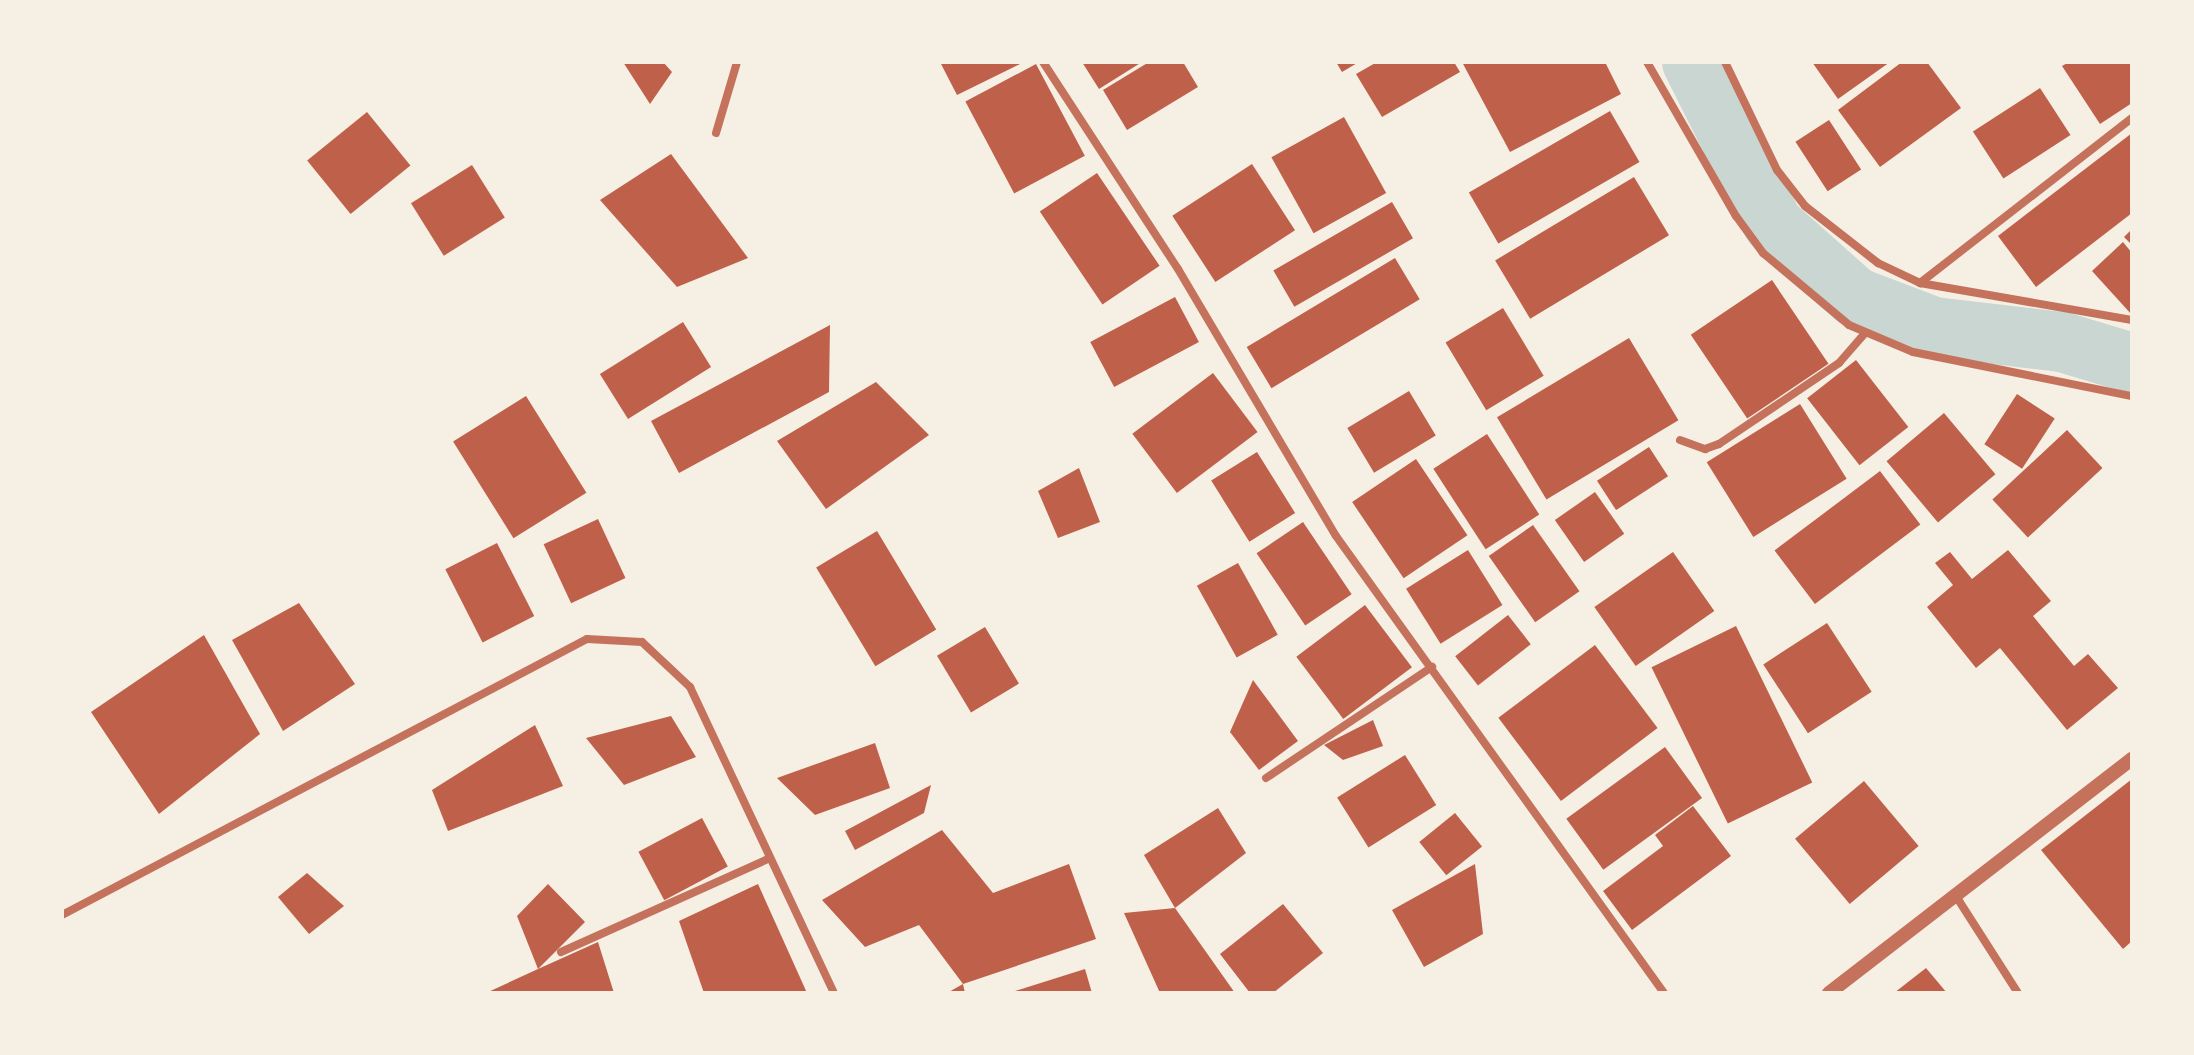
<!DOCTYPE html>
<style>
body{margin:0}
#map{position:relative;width:2194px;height:1055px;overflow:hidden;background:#f6efe4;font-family:Barlow,sans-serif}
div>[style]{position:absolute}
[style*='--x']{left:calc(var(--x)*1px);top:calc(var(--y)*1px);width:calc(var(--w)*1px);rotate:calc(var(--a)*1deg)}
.canal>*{height:60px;margin:-30px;padding:0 30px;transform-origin:30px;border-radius:30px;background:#c9d6d2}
.building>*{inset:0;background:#bf614a;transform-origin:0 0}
.minor>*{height:8px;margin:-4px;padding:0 4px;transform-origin:4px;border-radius:4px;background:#c5725c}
.tertiary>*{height:14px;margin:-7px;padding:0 7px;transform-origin:7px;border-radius:7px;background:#c5725c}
span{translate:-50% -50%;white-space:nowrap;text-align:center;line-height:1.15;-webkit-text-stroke:8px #f6efe4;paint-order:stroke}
.frame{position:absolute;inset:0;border:64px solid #f6efe4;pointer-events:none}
</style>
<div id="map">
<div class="canal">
<div style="--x:1692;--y:62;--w:181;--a:63.4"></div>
<div style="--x:1773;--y:224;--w:110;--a:41.7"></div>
<div style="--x:1855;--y:297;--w:85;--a:20.8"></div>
<div style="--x:1934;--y:327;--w:129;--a:6.7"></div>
<div style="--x:2062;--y:342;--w:73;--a:16.7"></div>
</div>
<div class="building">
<div style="clip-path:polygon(623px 62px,663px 62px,672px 72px,650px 104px)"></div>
<div style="clip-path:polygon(940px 62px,1024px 62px,957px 95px)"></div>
<div style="clip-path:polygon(1082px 62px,1142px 62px,1099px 89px)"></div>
<div style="clip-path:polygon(1149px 62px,1183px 62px,1198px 87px,1127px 130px,1103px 90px)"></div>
<div style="clip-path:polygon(1336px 62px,1359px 62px,1342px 72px)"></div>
<div style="clip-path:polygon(1377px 62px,1454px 62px,1460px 72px,1382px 117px,1356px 74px)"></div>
<div style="clip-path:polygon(1462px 62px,1605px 62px,1621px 94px,1510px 152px)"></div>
<div style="clip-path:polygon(1812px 62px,1890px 62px,1838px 99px)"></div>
<div style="clip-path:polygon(1902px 62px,1927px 62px,1961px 108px,1880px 167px,1838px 110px)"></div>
<div style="clip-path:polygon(2069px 62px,2132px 62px,2132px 103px,2100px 124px,2062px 66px)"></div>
<div style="left:1036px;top:64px;width:104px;height:80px;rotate:62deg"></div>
<div style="left:2040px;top:88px;width:56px;height:80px;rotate:57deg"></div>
<div style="left:1610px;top:111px;width:59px;height:163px;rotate:60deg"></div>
<div style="left:367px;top:112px;width:69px;height:77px;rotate:51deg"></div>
<div style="left:1344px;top:117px;width:87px;height:83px;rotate:61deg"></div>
<div style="left:1829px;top:120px;width:59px;height:40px;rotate:57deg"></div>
<div style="clip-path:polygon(2132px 133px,2132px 213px,2036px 287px,1998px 236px)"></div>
<div style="clip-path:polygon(671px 154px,748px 258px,677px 287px,600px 200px)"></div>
<div style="left:1252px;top:164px;width:79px;height:95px;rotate:57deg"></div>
<div style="left:472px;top:165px;width:62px;height:72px;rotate:58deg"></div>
<div style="left:1097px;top:173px;width:112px;height:69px;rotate:56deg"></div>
<div style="left:1634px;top:177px;width:68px;height:162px;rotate:59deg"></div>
<div style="left:1392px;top:202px;width:42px;height:137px;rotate:60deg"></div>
<div style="clip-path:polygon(2132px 229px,2132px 245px,2124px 237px)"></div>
<div style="clip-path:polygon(2123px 242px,2132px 253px,2132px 315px,2092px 271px)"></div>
<div style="left:1395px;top:258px;width:48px;height:173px;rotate:59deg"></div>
<div style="left:1772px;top:280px;width:101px;height:98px;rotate:56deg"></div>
<div style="left:1175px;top:297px;width:51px;height:96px;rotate:62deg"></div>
<div style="left:1503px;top:308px;width:79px;height:67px;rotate:59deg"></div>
<div style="left:683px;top:322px;width:53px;height:98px;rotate:58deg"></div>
<div style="clip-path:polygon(830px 325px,829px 392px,679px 473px,651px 421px)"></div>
<div style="left:1629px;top:338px;width:96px;height:154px;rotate:59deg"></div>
<div style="left:1856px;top:360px;width:85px;height:62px;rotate:52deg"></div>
<div style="left:1213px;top:373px;width:74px;height:101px;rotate:53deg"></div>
<div style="clip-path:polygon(876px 382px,929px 435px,826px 509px,777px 441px)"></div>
<div style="left:1409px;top:391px;width:52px;height:72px;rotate:59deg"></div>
<div style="left:2017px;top:394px;width:45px;height:60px;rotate:33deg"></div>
<div style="left:526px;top:396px;width:114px;height:86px;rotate:58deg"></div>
<div style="left:1800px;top:404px;width:88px;height:110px;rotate:58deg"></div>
<div style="left:1944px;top:413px;width:80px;height:75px;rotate:50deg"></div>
<div style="left:2067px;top:430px;width:52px;height:102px;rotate:47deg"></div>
<div style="left:1487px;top:434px;width:96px;height:64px;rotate:57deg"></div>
<div style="left:1649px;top:447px;width:35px;height:62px;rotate:57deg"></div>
<div style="left:1257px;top:452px;width:72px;height:54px;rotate:58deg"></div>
<div style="left:1416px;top:459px;width:92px;height:77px;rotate:56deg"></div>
<div style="clip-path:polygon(1079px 468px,1100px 522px,1058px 538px,1038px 491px)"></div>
<div style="left:1880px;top:471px;width:67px;height:132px;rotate:53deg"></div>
<div style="left:1595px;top:492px;width:51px;height:49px;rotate:55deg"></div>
<div style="left:598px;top:519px;width:65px;height:60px;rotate:65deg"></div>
<div style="left:1303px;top:522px;width:87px;height:56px;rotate:56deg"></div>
<div style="left:1533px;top:525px;width:81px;height:54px;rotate:55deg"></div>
<div style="left:877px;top:531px;width:115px;height:71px;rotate:59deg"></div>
<div style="left:497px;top:543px;width:82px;height:58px;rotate:63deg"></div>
<div style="left:1468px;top:550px;width:65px;height:73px;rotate:58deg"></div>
<div style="clip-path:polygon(2008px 550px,2051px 601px,2033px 616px,2074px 666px,2088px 654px,2118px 688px,2067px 730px,2000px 648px,1976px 668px,1927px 607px,1953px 585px,1935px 563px,1950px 552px,1972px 579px)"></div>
<div style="left:1673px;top:552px;width:72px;height:96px;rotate:55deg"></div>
<div style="left:1238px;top:563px;width:82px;height:47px;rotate:61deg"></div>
<div style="clip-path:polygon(299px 603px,355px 684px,283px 731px,232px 640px)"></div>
<div style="left:1365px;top:605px;width:78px;height:86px;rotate:53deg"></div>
<div style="left:1508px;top:615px;width:37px;height:67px;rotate:52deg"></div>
<div style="left:1827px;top:623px;width:82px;height:76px;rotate:57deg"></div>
<div style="left:1736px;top:626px;width:174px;height:94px;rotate:64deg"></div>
<div style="left:985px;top:627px;width:66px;height:56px;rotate:59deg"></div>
<div style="clip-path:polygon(204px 635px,260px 734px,159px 814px,91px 712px)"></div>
<div style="left:1595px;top:645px;width:104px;height:121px;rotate:53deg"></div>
<div style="clip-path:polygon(1253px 680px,1298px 741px,1259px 770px,1230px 732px)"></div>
<div style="clip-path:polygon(671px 716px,696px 757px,624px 785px,586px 738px)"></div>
<div style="clip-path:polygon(1373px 720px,1383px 746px,1343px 760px,1324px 745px)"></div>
<div style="clip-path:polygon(535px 725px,563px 786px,448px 831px,432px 790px)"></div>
<div style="clip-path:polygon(875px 743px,890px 788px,815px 815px,777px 778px)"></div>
<div style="left:1665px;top:747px;width:63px;height:122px;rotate:54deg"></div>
<div style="left:1405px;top:755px;width:59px;height:80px;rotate:58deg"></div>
<div style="clip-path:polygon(2132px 779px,2132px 941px,2123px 949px,2041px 850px)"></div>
<div style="left:1864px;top:781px;width:85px;height:90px;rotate:50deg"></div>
<div style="clip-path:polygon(931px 785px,924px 813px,855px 850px,845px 831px)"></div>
<div style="clip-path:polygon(1693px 806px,1731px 856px,1632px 930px,1603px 891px,1663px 846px,1655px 835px)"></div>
<div style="clip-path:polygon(1218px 808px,1246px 853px,1175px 908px,1144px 855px)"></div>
<div style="left:1455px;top:813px;width:43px;height:46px;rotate:51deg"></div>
<div style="left:702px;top:818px;width:55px;height:72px;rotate:62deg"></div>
<div style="clip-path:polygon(942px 830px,993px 893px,1069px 864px,1096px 939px,963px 984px,965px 993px,947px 993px,963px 984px,919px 925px,865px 947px,822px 900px)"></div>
<div style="clip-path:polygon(1475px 864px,1483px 934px,1424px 967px,1392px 910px)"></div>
<div style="clip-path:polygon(307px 873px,344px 906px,309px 934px,278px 897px)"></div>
<div style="clip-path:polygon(548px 884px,585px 922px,538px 969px,598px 942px,614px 993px,486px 993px,538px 969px,517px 916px)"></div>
<div style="clip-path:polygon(758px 884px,807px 993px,704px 993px,679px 921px)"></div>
<div style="clip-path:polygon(1283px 904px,1323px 953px,1273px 993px,1250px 993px,1220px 954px)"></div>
<div style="clip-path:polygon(1175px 908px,1235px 993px,1160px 993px,1124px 913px)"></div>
<div style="clip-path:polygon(1926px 968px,1947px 993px,1894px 993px)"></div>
<div style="clip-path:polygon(1085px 969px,1092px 993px,1012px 993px,1012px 992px)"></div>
</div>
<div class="minor">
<div style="--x:1043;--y:62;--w:247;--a:56.9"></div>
<div style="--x:1178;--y:269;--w:310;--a:59.4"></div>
<div style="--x:1336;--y:536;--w:563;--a:54.33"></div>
<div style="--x:1647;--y:62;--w:178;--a:60"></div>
<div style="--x:1736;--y:216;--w:46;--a:53.9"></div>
<div style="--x:1763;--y:253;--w:112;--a:39.9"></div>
<div style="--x:1849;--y:325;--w:69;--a:22.9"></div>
<div style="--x:1913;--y:352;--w:223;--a:11.4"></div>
<div style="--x:1725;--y:62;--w:120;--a:64.3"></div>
<div style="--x:1777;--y:170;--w:46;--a:52.1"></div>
<div style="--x:1805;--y:206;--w:93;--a:38"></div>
<div style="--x:1878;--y:263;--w:47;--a:25.5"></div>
<div style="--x:1920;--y:283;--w:215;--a:9.9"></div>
<div style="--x:716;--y:133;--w:74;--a:-73.5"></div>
<div style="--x:1920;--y:283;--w:269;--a:-37.9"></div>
<div style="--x:1680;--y:440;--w:27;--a:20"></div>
<div style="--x:1705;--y:449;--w:15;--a:-20"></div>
<div style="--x:1719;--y:444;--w:145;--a:-34"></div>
<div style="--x:1839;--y:363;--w:38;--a:-49"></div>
<div style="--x:1266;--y:778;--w:200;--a:-33.8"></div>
<div style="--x:1954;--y:893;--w:119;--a:57.4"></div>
<div style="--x:62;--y:915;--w:593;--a:-27.73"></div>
<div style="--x:587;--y:639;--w:55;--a:3.1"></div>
<div style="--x:642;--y:642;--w:66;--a:43.2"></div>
<div style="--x:690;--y:687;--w:338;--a:64.8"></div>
<div style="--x:561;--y:952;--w:229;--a:-24.2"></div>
</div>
<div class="tertiary">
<div style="--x:1829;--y:993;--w:383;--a:-37.7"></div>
</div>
<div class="frame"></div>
</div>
